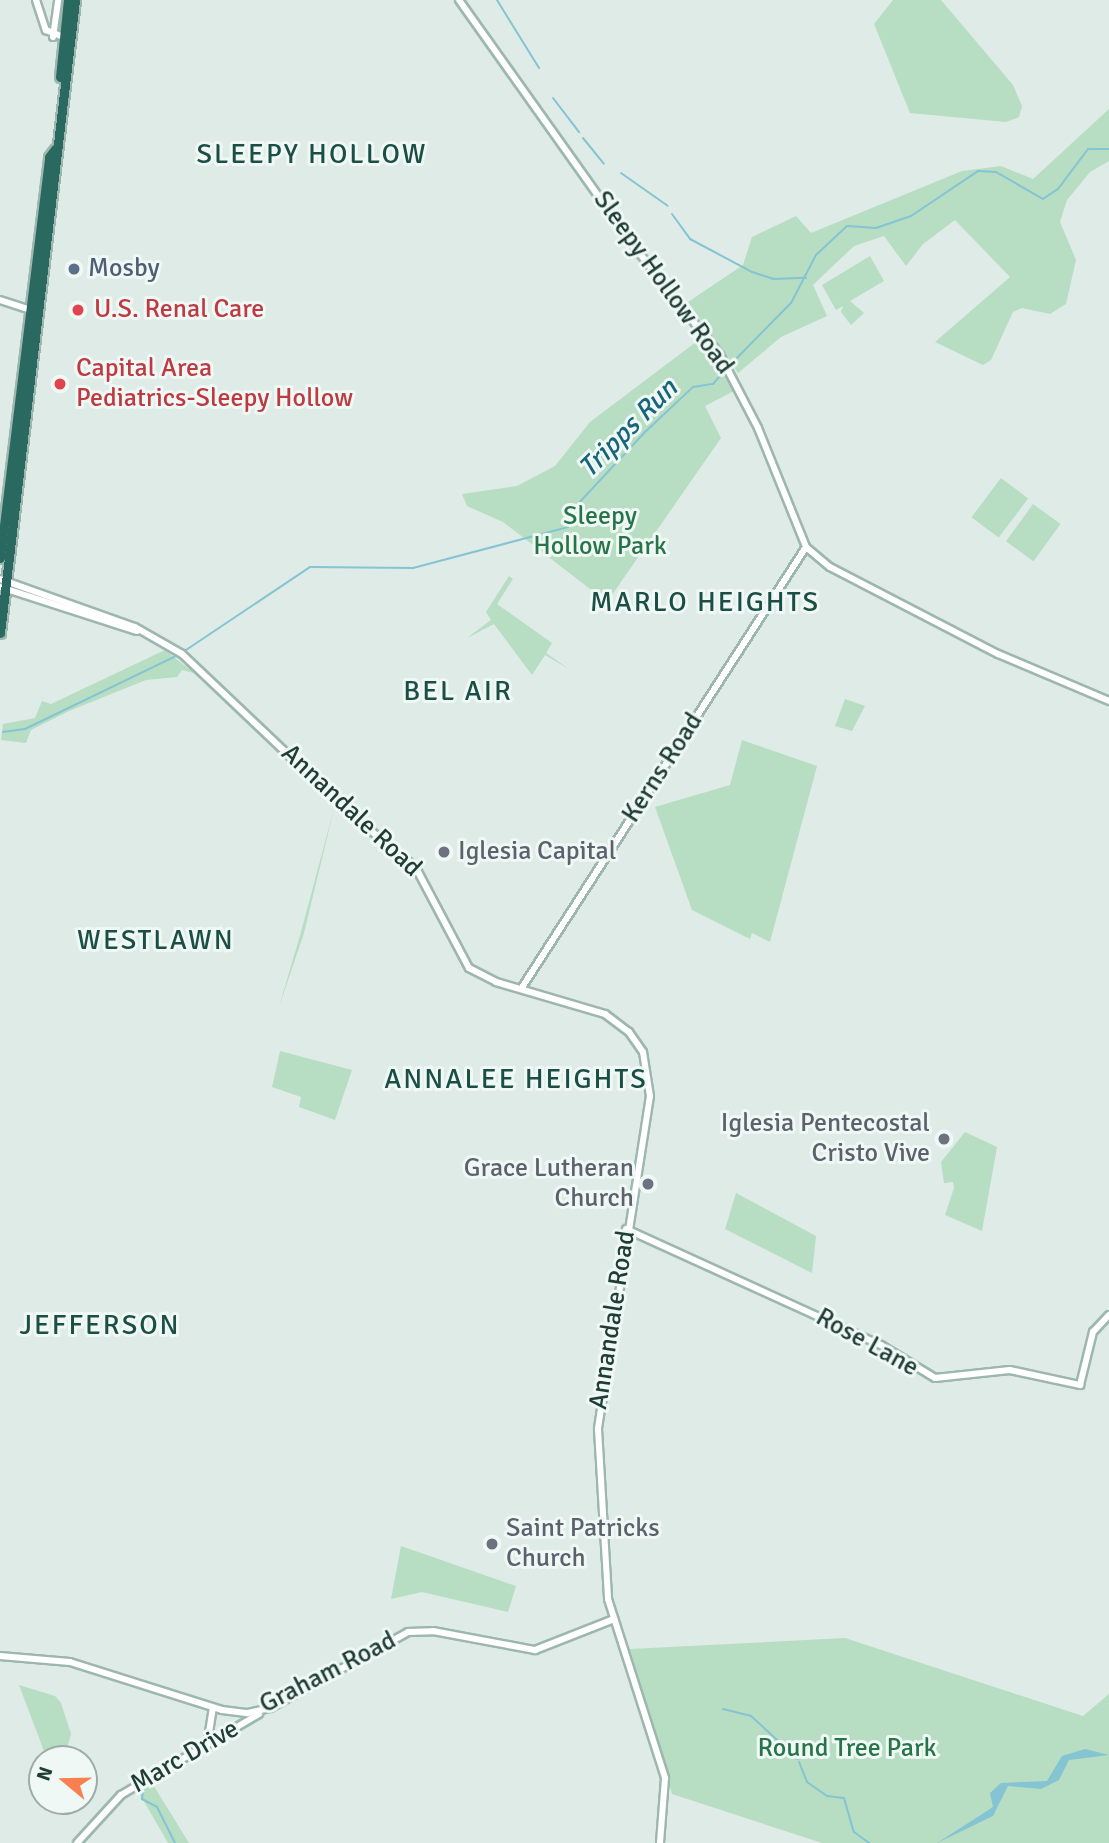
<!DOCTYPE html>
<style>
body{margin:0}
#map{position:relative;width:1109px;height:1843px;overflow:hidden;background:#dfebe6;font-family:Signika,sans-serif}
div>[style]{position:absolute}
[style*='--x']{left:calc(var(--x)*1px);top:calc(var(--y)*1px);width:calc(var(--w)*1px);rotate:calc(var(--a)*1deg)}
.green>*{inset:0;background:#b7ddc3;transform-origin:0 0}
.water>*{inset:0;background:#84c4d3}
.stream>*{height:2px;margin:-1px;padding:0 1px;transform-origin:1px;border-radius:1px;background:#84c4d3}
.roads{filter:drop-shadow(2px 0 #9db7af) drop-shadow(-2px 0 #9db7af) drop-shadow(0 2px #9db7af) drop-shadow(0 -2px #9db7af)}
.secondary>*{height:6px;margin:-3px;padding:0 3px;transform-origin:3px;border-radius:3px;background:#fff}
.highway>*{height:9px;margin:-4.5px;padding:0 4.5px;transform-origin:4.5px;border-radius:4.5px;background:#2a695f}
.dots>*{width:19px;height:19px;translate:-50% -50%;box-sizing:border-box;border:4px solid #eff8f4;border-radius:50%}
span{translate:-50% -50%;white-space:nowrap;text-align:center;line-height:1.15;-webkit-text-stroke:6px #eff8f4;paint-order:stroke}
.service-label{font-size:26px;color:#4e5e75}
.left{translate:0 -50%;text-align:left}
.street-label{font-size:26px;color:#1f3c35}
.health-label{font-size:26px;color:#be3a42}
.park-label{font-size:26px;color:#287449}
.worship-label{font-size:26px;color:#5b616d}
.right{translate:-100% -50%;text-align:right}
.neighbourhood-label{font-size:28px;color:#1b4e44;letter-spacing:2px}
.water-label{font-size:28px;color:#17657a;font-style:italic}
.north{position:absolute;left:28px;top:1745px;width:70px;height:70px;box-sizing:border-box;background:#eff8f4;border:2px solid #9cada8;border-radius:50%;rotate:289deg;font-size:19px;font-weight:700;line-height:28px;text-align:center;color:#1f3c35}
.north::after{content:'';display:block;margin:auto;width:24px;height:32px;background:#f88050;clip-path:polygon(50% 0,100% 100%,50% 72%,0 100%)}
</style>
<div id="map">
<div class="green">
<div style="clip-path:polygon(893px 0,941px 0,1013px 85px,1022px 106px,1019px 117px,1006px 122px,910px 113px,874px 24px)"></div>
<div style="clip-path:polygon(1109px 109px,1109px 161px,1090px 172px,1067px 200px,1060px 222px,1076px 260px,1066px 304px,1050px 314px,1022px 308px,1013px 312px,991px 360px,983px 365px,935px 342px,1010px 277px,955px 220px,923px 244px,906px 266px,884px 236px,854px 246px,813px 285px,827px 316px,781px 337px,738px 373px,688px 302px,743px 265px,752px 237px,796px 216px,811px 233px,962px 171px,1001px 166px,1033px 179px)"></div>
<div style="clip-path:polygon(870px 256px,884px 281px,850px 301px,864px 313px,851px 325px,841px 312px,843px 306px,836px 310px,822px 285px)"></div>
<div style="clip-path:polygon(700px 339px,734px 391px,705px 406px,721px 438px,607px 602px,503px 522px,467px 506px,462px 494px,517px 486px,555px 466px,590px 422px)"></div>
<div style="left:1001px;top:478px;width:34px;height:49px;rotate:37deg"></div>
<div style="left:1033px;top:504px;width:34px;height:46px;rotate:36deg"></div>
<div style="clip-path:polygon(509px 576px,513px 579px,497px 604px,552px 643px,546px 653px,569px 669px,545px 655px,532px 675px,494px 624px,467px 638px,491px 620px,486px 612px)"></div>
<div style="clip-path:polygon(165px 650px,194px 673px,182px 670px,177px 677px,146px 680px,69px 711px,31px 730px,26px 743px,1px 740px,3px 724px,35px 718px,42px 701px,51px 704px)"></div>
<div style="clip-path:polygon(845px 699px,865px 706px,852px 731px,835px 726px)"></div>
<div style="clip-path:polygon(742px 740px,817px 766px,770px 942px,752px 933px,750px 939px,692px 910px,655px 807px,730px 785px)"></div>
<div style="clip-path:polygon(335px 805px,304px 933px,279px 1007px,301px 932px)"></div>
<div style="clip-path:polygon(280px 1051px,352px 1070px,335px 1120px,299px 1107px,301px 1097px,272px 1087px)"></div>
<div style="clip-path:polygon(965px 1132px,997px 1147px,982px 1231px,945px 1215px,954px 1188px,953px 1182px,944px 1183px,941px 1162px)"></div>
<div style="clip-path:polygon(736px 1193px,816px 1236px,812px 1273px,725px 1229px)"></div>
<div style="clip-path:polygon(401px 1546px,516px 1586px,508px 1612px,422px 1592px,391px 1599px)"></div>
<div style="clip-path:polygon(845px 1638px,1083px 1716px,1109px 1694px,1109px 1843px,822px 1843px,672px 1794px,630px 1649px)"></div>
<div style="clip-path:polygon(19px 1685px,55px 1696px,61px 1703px,71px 1734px,64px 1759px,47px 1759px)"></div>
<div style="clip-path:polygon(152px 1783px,189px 1843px,168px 1843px,138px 1791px)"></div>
</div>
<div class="water">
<div style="clip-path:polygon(1085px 1749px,1109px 1755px,1069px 1760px,1059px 1780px,1041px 1789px,1008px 1786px,993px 1816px,937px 1843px,993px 1807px,990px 1793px,1001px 1783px,1047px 1781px,1062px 1756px)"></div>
</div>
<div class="stream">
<div style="--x:497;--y:0;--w:80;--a:58.3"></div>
<div style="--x:553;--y:98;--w:43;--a:52.6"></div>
<div style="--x:583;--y:138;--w:33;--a:51"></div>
<div style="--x:621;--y:173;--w:57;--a:35.1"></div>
<div style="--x:672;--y:214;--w:31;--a:54"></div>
<div style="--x:690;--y:239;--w:70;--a:28"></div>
<div style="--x:752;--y:272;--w:22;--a:18"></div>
<div style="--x:773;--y:279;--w:33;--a:-2"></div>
<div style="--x:729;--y:366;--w:88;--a:-45.5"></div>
<div style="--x:791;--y:303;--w:54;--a:-62.5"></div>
<div style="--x:816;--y:255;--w:42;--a:-43.1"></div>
<div style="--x:847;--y:226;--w:29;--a:4"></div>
<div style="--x:876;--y:228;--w:37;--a:-19"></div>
<div style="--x:911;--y:216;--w:81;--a:-33.9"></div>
<div style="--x:978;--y:171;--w:18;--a:3"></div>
<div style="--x:996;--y:172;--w:54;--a:29.9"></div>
<div style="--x:1043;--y:199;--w:18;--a:-34"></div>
<div style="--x:1058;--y:189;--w:50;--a:-53.1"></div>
<div style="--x:1088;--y:149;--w:21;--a:0"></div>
<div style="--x:186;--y:650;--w:149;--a:-33.8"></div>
<div style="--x:310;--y:567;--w:103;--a:0.6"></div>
<div style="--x:413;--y:568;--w:160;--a:-14.8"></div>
<div style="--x:568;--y:527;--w:22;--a:-69"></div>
<div style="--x:576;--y:506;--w:100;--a:-47"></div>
<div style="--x:644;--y:433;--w:67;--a:-43.2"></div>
<div style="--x:693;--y:387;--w:20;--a:-9"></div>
<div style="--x:713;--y:384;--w:18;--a:-49"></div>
<div style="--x:3;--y:732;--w:22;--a:-8"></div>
<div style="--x:25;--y:729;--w:168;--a:-25.8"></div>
<div style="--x:723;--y:1709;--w:29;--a:14"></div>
<div style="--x:751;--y:1716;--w:64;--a:42.5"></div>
<div style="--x:799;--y:1762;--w:22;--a:68"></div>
<div style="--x:807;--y:1782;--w:24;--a:35"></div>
<div style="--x:827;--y:1796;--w:17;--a:7"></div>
<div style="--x:844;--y:1798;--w:35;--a:74"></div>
<div style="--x:854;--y:1832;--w:19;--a:36"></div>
<div style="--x:143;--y:1791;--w:8;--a:97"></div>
<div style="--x:142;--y:1799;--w:17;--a:28"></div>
<div style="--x:157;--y:1807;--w:40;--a:63.4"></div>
</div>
<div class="roads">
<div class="secondary">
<div style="--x:36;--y:0;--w:32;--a:72"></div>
<div style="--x:46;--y:30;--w:22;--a:22"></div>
<div style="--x:459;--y:0;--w:301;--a:54.6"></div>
<div style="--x:633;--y:245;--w:140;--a:51.7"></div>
<div style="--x:720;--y:355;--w:82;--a:62.5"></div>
<div style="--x:758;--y:428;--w:128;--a:68"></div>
<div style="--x:806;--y:547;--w:31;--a:40"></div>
<div style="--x:830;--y:567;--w:189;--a:27.4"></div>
<div style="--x:998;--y:654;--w:121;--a:22.9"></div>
<div style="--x:53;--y:37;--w:37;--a:-82"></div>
<div style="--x:0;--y:300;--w:36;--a:18"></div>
<div style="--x:0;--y:579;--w:143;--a:19.6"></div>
<div style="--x:135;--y:627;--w:54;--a:29.9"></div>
<div style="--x:182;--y:654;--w:236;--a:43.5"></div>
<div style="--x:353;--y:816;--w:82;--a:39.5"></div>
<div style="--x:416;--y:868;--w:113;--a:62.1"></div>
<div style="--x:469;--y:968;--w:30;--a:27"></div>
<div style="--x:496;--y:982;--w:114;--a:16.4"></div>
<div style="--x:605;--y:1014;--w:30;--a:37"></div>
<div style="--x:629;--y:1032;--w:24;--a:55"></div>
<div style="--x:643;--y:1052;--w:45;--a:81"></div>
<div style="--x:650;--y:1096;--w:337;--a:98.9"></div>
<div style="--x:598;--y:1429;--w:170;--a:86.6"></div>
<div style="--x:608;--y:1599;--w:188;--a:72.3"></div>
<div style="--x:665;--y:1778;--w:65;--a:94.4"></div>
<div style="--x:0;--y:587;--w:144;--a:17.8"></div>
<div style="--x:521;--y:989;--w:526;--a:-57.19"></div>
<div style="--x:626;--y:1229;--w:280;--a:24.5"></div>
<div style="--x:881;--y:1345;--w:63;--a:31.4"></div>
<div style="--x:935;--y:1378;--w:75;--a:-6.1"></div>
<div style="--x:1010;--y:1370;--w:72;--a:12.1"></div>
<div style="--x:1080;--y:1385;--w:55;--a:-76.2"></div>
<div style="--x:1093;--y:1332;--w:23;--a:-47"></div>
<div style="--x:0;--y:1656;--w:70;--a:4.9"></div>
<div style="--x:70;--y:1662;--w:159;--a:17.5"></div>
<div style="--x:222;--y:1710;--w:26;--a:7"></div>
<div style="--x:248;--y:1713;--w:23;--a:-13"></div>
<div style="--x:270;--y:1708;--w:158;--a:-28.8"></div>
<div style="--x:408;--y:1632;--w:25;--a:-2"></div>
<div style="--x:433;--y:1631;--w:104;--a:10.6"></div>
<div style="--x:535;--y:1650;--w:85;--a:-21.4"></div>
<div style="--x:207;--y:1745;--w:37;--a:-81"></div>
<div style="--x:77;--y:1843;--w:65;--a:-47.5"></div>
<div style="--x:121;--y:1795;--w:160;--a:-30.4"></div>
</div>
<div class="highway">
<div style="--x:60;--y:77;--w:77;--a:-84.1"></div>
<div style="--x:0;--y:558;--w:404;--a:-83"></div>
<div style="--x:49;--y:157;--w:10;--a:-53"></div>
<div style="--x:0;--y:633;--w:637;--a:-83.24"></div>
</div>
</div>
<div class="dots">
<div style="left:74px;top:269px;background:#5c6f8a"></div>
<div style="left:78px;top:310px;background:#e0444e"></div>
<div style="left:60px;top:384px;background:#e0444e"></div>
<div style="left:444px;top:852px;background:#6b7280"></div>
<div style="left:944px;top:1139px;background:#6b7280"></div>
<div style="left:648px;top:1184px;background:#6b7280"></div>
<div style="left:492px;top:1544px;background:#6b7280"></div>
</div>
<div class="service-label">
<span class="left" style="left:88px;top:269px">Mosby</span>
</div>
<div class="street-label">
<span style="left:663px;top:283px;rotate:54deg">Sleepy Hollow Road</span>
<span style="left:663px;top:768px;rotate:-57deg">Kerns Road</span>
<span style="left:351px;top:811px;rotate:43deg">Annandale Road</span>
<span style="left:613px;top:1320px;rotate:-81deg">Annandale Road</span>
<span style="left:867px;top:1343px;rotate:29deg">Rose Lane</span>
<span style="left:328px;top:1673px;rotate:-27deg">Graham Road</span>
<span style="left:185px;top:1757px;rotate:-30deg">Marc Drive</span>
</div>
<div class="health-label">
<span class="left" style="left:94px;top:310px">U.S. Renal Care</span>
<span class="left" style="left:76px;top:384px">Capital Area<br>Pediatrics-Sleepy Hollow</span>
</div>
<div class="park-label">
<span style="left:600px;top:532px">Sleepy<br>Hollow Park</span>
<span style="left:847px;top:1749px">Round Tree Park</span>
</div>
<div class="worship-label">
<span class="left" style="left:458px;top:852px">Iglesia Capital</span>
<span class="right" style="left:930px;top:1139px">Iglesia Pentecostal<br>Cristo Vive</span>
<span class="right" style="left:634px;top:1184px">Grace Lutheran<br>Church</span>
<span class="left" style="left:506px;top:1544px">Saint Patricks<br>Church</span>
</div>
<div class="neighbourhood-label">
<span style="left:312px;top:154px">SLEEPY HOLLOW</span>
<span style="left:705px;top:602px">MARLO HEIGHTS</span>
<span style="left:458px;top:691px">BEL AIR</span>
<span style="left:156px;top:940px">WESTLAWN</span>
<span style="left:516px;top:1079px">ANNALEE HEIGHTS</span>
<span style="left:100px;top:1325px">JEFFERSON</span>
</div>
<div class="water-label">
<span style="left:628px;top:428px;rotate:-45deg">Tripps Run</span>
</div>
<div class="north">N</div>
</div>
